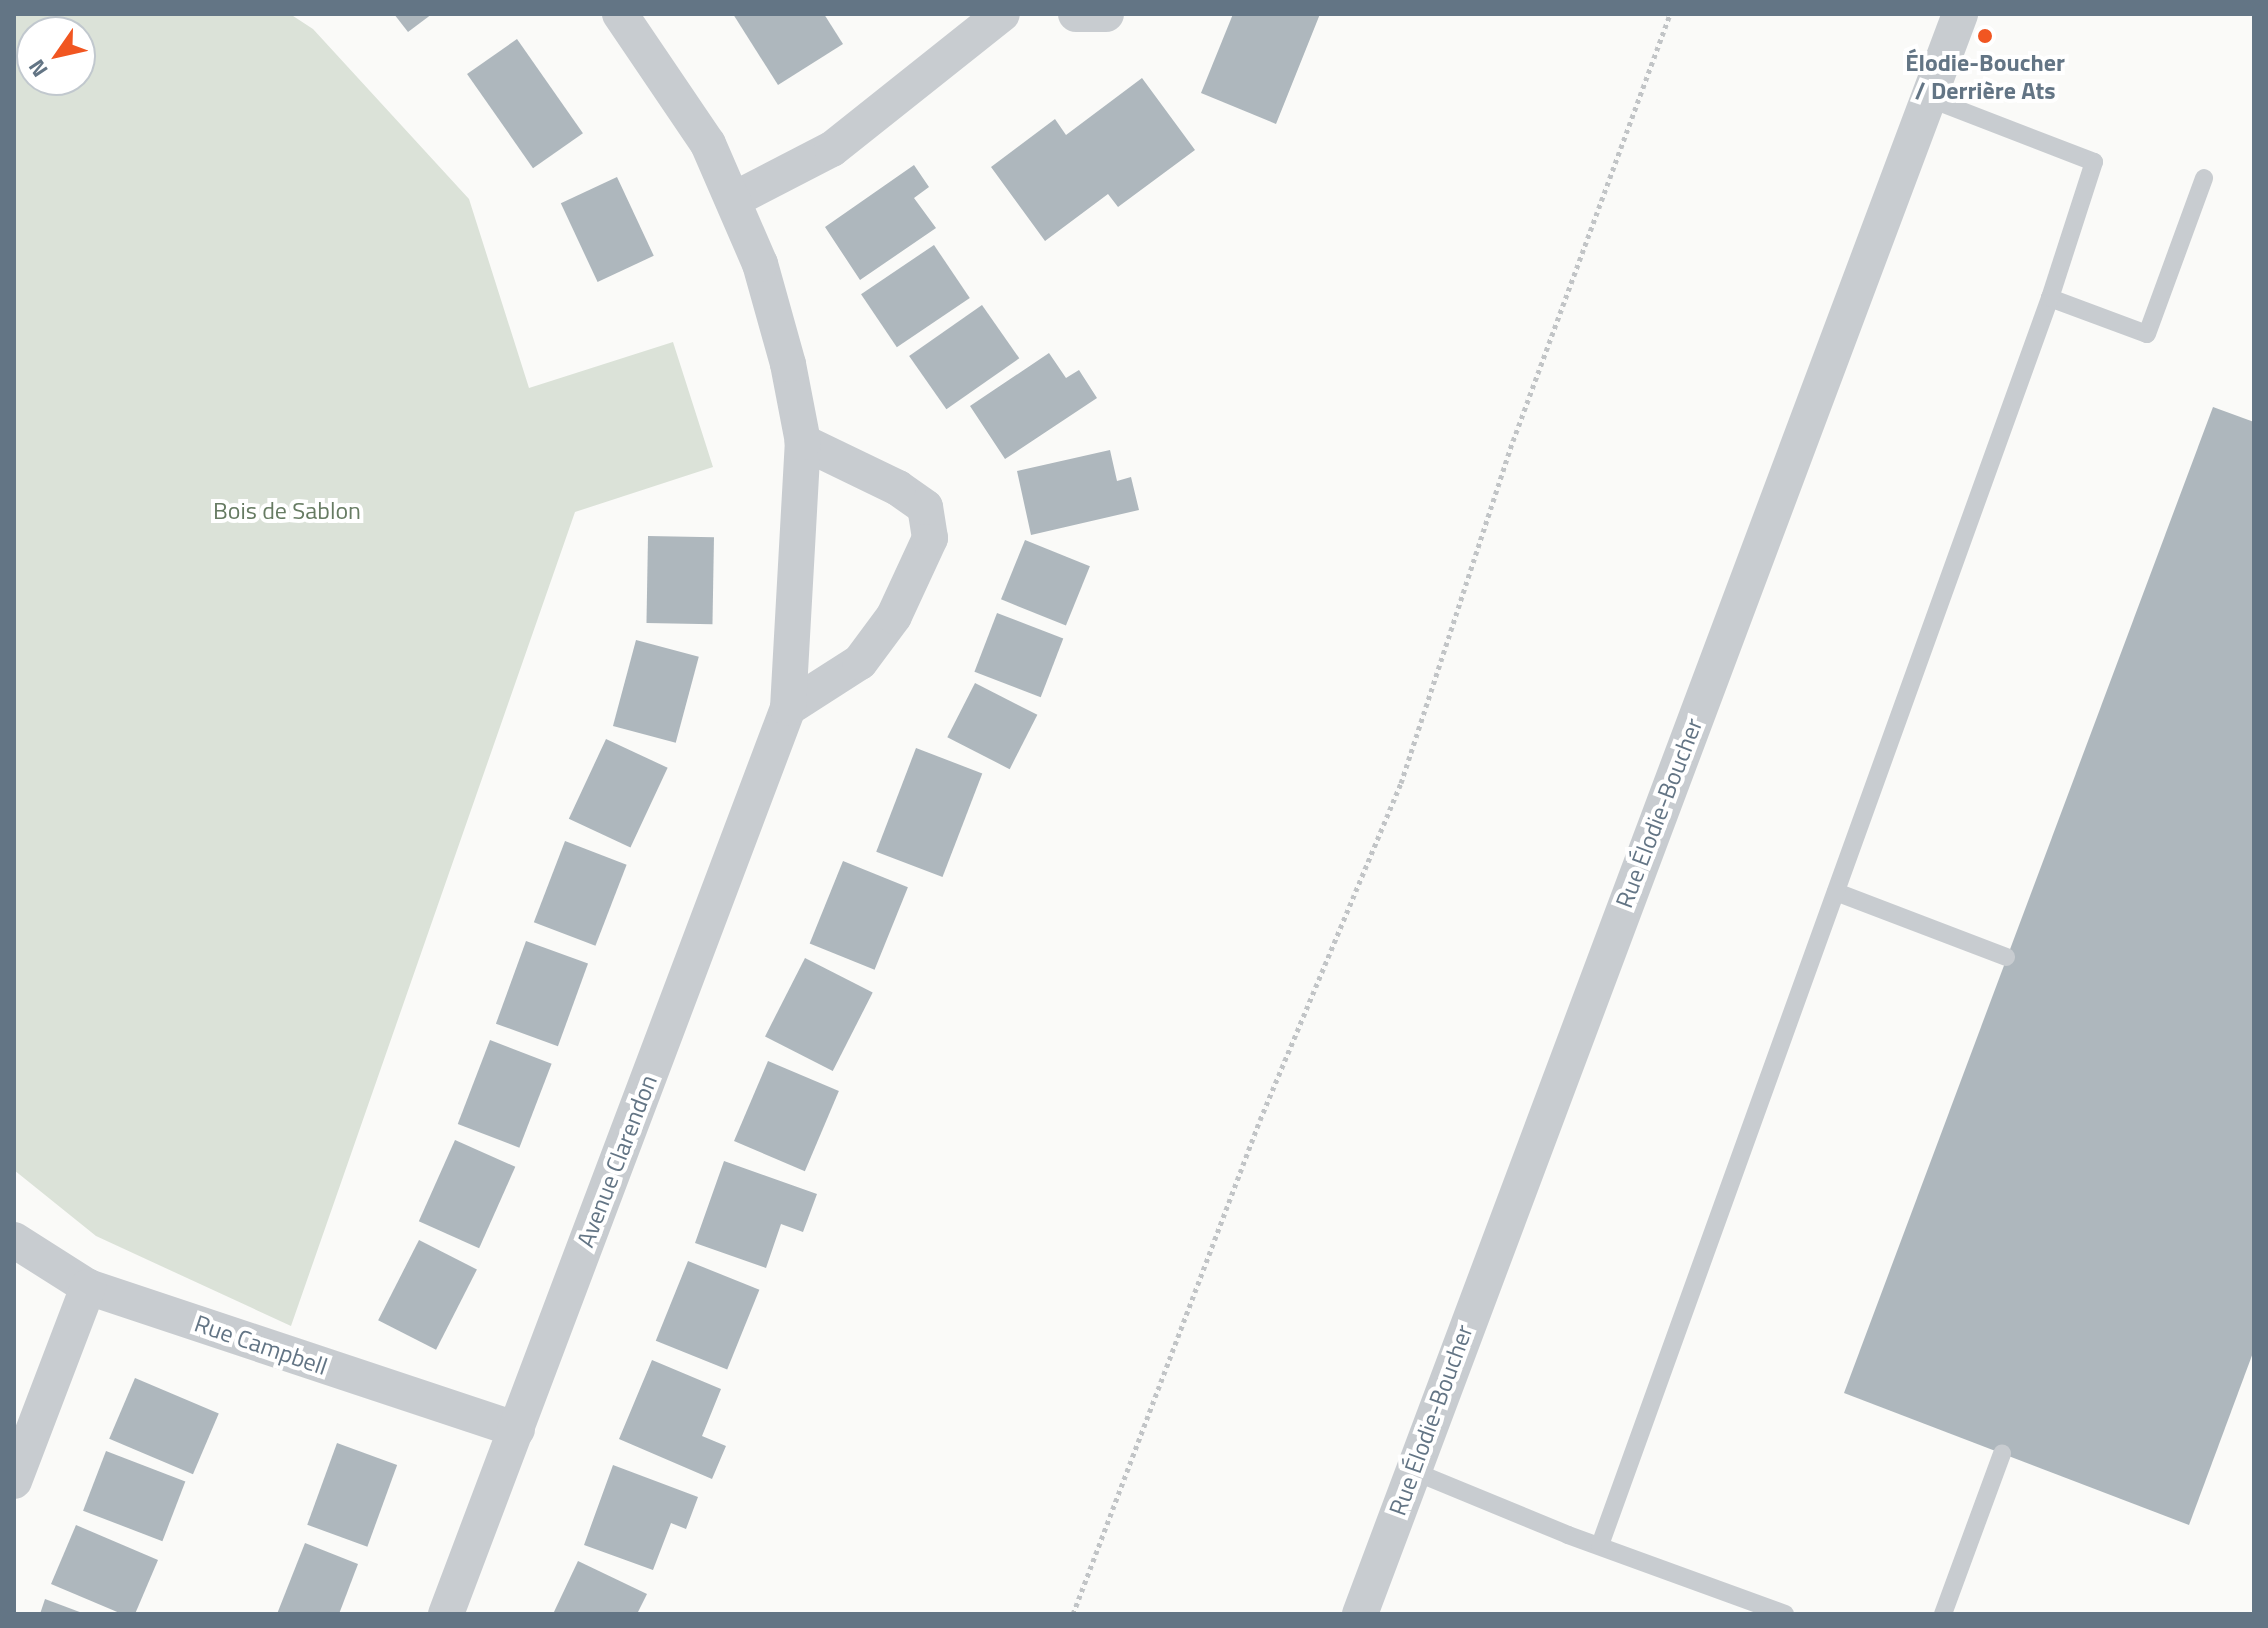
<!DOCTYPE html>
<meta charset="utf-8">
<style>
body{margin:0}
#map{position:relative;width:2268px;height:1628px;overflow:hidden;background:#fafaf8;font-family:"Titillium Web",sans-serif}
div>[style]{position:absolute}
[style*='--x']{left:calc(var(--x)*1px);top:calc(var(--y)*1px);width:calc(var(--w)*1px);rotate:calc(var(--a)*1deg)}
.green>*{inset:0;background:#dbe2d8}
.building>*{inset:0;background:#aeb7bd;transform-origin:0 0}
.path>*{height:5px;margin-top:-2.5px;transform-origin:0;background:repeating-linear-gradient(90deg,#c1c4c6 0 4px,transparent 0 8px)}
.lane>*{height:18px;margin:-9px;padding:0 9px;transform-origin:9px;border-radius:9px;background:#c8ccd0}
.street>*{height:36px;margin:-18px;padding:0 18px;transform-origin:18px;border-radius:18px;background:#c8ccd0}
.dots>*{width:22px;height:22px;translate:-50% -50%;box-sizing:border-box;border:4px solid #fff;border-radius:50%}
span{translate:-50% -50%;white-space:nowrap;text-align:center;line-height:1.15;-webkit-text-stroke:8px #fff;paint-order:stroke}
.poi-label{font-size:24px;color:#637585;font-weight:700}
.park-label{font-size:24px;color:#667b62}
.street-label{font-size:24px;color:#637585}
.frame{position:absolute;inset:0;border:16px solid #637585;pointer-events:none}
.north{position:absolute;left:16px;top:16px;width:80px;height:80px;box-sizing:border-box;background:#fff;border:2px solid #c1c8ce;border-radius:50%;rotate:236deg;font-size:22px;font-weight:700;line-height:32px;text-align:center;color:#637585}
.north::after{content:'';display:block;margin:auto;width:28px;height:36px;background:#f15621;clip-path:polygon(50% 0,100% 100%,50% 72%,0 100%)}
</style>
<div id="map">
<div class="green">
<div style="clip-path:polygon(evenodd,14px 14px,290px 14px,313px 29px,469px 199px,529px 388px,673px 342px,713px 467px,575px 512px,291px 1326px,96px 1236px,14px 1170px,14px 14px,32px 32px,80px 32px,80px 80px,32px 80px,32px 32px)"></div>
</div>
<div class="building">
<div style="clip-path:polygon(394px 14px,432px 14px,408px 32px)"></div>
<div style="clip-path:polygon(733px 14px,824px 14px,843px 44px,778px 85px)"></div>
<div style="clip-path:polygon(1233px 14px,1320px 14px,1276px 124px,1201px 93px)"></div>
<div style="left:517px;top:39px;width:115px;height:61px;rotate:55deg"></div>
<div style="clip-path:polygon(1142px 78px,1195px 150px,1118px 207px,1108px 194px,1045px 241px,991px 167px,1055px 119px,1066px 135px)"></div>
<div style="clip-path:polygon(914px 165px,929px 187px,914px 198px,936px 228px,860px 280px,825px 227px)"></div>
<div style="left:617px;top:177px;width:87px;height:62px;rotate:65deg"></div>
<div style="left:934px;top:245px;width:64px;height:88px;rotate:56deg"></div>
<div style="left:982px;top:305px;width:65px;height:89px;rotate:55deg"></div>
<div style="clip-path:polygon(1049px 353px,1066px 378px,1079px 370px,1097px 398px,1005px 459px,970px 406px)"></div>
<div style="clip-path:polygon(2213px 407px,2254px 422px,2254px 1350px,2189px 1525px,1844px 1393px)"></div>
<div style="clip-path:polygon(1110px 450px,1117px 481px,1131px 477px,1139px 510px,1031px 535px,1017px 471px)"></div>
<div style="left:648px;top:536px;width:66px;height:87px;rotate:1deg"></div>
<div style="left:1025px;top:540px;width:70px;height:64px;rotate:22deg"></div>
<div style="left:997px;top:613px;width:71px;height:63px;rotate:21deg"></div>
<div style="left:636px;top:640px;width:65px;height:89px;rotate:15deg"></div>
<div style="left:975px;top:683px;width:70px;height:61px;rotate:27deg"></div>
<div style="left:606px;top:739px;width:68px;height:88px;rotate:25deg"></div>
<div style="left:916px;top:748px;width:71px;height:111px;rotate:21deg"></div>
<div style="left:565px;top:841px;width:66px;height:87px;rotate:21deg"></div>
<div style="left:843px;top:861px;width:70px;height:89px;rotate:22deg"></div>
<div style="left:526px;top:941px;width:66px;height:88px;rotate:20deg"></div>
<div style="left:805px;top:958px;width:76px;height:88px;rotate:27deg"></div>
<div style="left:490px;top:1040px;width:66px;height:90px;rotate:21deg"></div>
<div style="left:768px;top:1061px;width:77px;height:87px;rotate:23deg"></div>
<div style="left:455px;top:1140px;width:66px;height:89px;rotate:24deg"></div>
<div style="clip-path:polygon(724px 1161px,817px 1194px,803px 1232px,781px 1224px,766px 1268px,695px 1243px)"></div>
<div style="left:419px;top:1240px;width:65px;height:90px;rotate:27deg"></div>
<div style="left:688px;top:1261px;width:77px;height:86px;rotate:22deg"></div>
<div style="clip-path:polygon(652px 1360px,721px 1389px,702px 1436px,726px 1446px,712px 1479px,619px 1439px)"></div>
<div style="left:135px;top:1378px;width:91px;height:66px;rotate:23deg"></div>
<div style="left:337px;top:1443px;width:64px;height:87px;rotate:20deg"></div>
<div style="left:106px;top:1451px;width:85px;height:64px;rotate:21deg"></div>
<div style="clip-path:polygon(613px 1465px,698px 1497px,686px 1529px,671px 1523px,653px 1570px,584px 1545px)"></div>
<div style="clip-path:polygon(76px 1525px,158px 1560px,135px 1614px,122px 1614px,51px 1584px)"></div>
<div style="clip-path:polygon(305px 1543px,358px 1564px,339px 1614px,277px 1614px)"></div>
<div style="clip-path:polygon(578px 1561px,647px 1594px,637px 1614px,553px 1614px)"></div>
<div style="clip-path:polygon(45px 1599px,85px 1614px,40px 1614px)"></div>
</div>
<div class="path">
<div style="--x:1073;--y:1614;--w:528;--a:-69.27"></div>
<div style="--x:1260;--y:1120;--w:365;--a:-67.3"></div>
<div style="--x:1401;--y:783;--w:360;--a:-71.9"></div>
<div style="--x:1513;--y:441;--w:455;--a:-69.8"></div>
</div>
<div class="lane">
<div style="--x:2050;--y:298;--w:103;--a:20.4"></div>
<div style="--x:2147;--y:334;--w:166;--a:-69.9"></div>
<div style="--x:1836;--y:892;--w:182;--a:20.9"></div>
<div style="--x:1413;--y:1471;--w:168;--a:22.4"></div>
<div style="--x:1568;--y:1535;--w:231;--a:20"></div>
<div style="--x:1600;--y:1545;--w:1326;--a:-70.16"></div>
<div style="--x:2050;--y:298;--w:143;--a:-72.1"></div>
<div style="--x:2094;--y:162;--w:178;--a:-158.9"></div>
<div style="--x:1943;--y:1614;--w:171;--a:-69.8"></div>
</div>
<div class="street">
<div style="--x:1076;--y:14;--w:30;--a:0"></div>
<div style="--x:733;--y:200;--w:111;--a:-27.3"></div>
<div style="--x:832;--y:149;--w:217;--a:-38.5"></div>
<div style="--x:788;--y:708;--w:85;--a:-32.6"></div>
<div style="--x:860;--y:662;--w:57;--a:-53.5"></div>
<div style="--x:894;--y:616;--w:86;--a:-65.2"></div>
<div style="--x:930;--y:538;--w:31;--a:-99"></div>
<div style="--x:925;--y:507;--w:33;--a:-145"></div>
<div style="--x:898;--y:488;--w:106;--a:-154.2"></div>
<div style="--x:14;--y:1240;--w:88;--a:32.4"></div>
<div style="--x:88;--y:1287;--w:452;--a:18.4"></div>
<div style="--x:14;--y:1481;--w:208;--a:-69.1"></div>
<div style="--x:446;--y:1614;--w:968;--a:-69.32"></div>
<div style="--x:788;--y:708;--w:266;--a:-86.8"></div>
<div style="--x:803;--y:442;--w:79;--a:-100.9"></div>
<div style="--x:788;--y:364;--w:104;--a:-105.6"></div>
<div style="--x:760;--y:264;--w:131;--a:-113.4"></div>
<div style="--x:708;--y:144;--w:157;--a:-124.1"></div>
<div style="--x:1360;--y:1614;--w:1709;--a:-69.44"></div>
</div>
<div class="dots">
<div style="left:1985px;top:36px;background:#f15621"></div>
</div>
<div class="poi-label">
<span style="left:1985px;top:77px">Élodie-Boucher<br>/ Derrière Ats</span>
</div>
<div class="park-label">
<span style="left:287px;top:511px">Bois de Sablon</span>
</div>
<div class="street-label">
<span style="left:1659px;top:813px;rotate:-69deg">Rue Élodie-Boucher</span>
<span style="left:617px;top:1161px;rotate:-69deg">Avenue Clarendon</span>
<span style="left:261px;top:1345px;rotate:19deg">Rue Campbell</span>
<span style="left:1431px;top:1420px;rotate:-70deg">Rue Élodie-Boucher</span>
</div>
<div class="frame"></div>
<div class="north">N</div>
</div>
